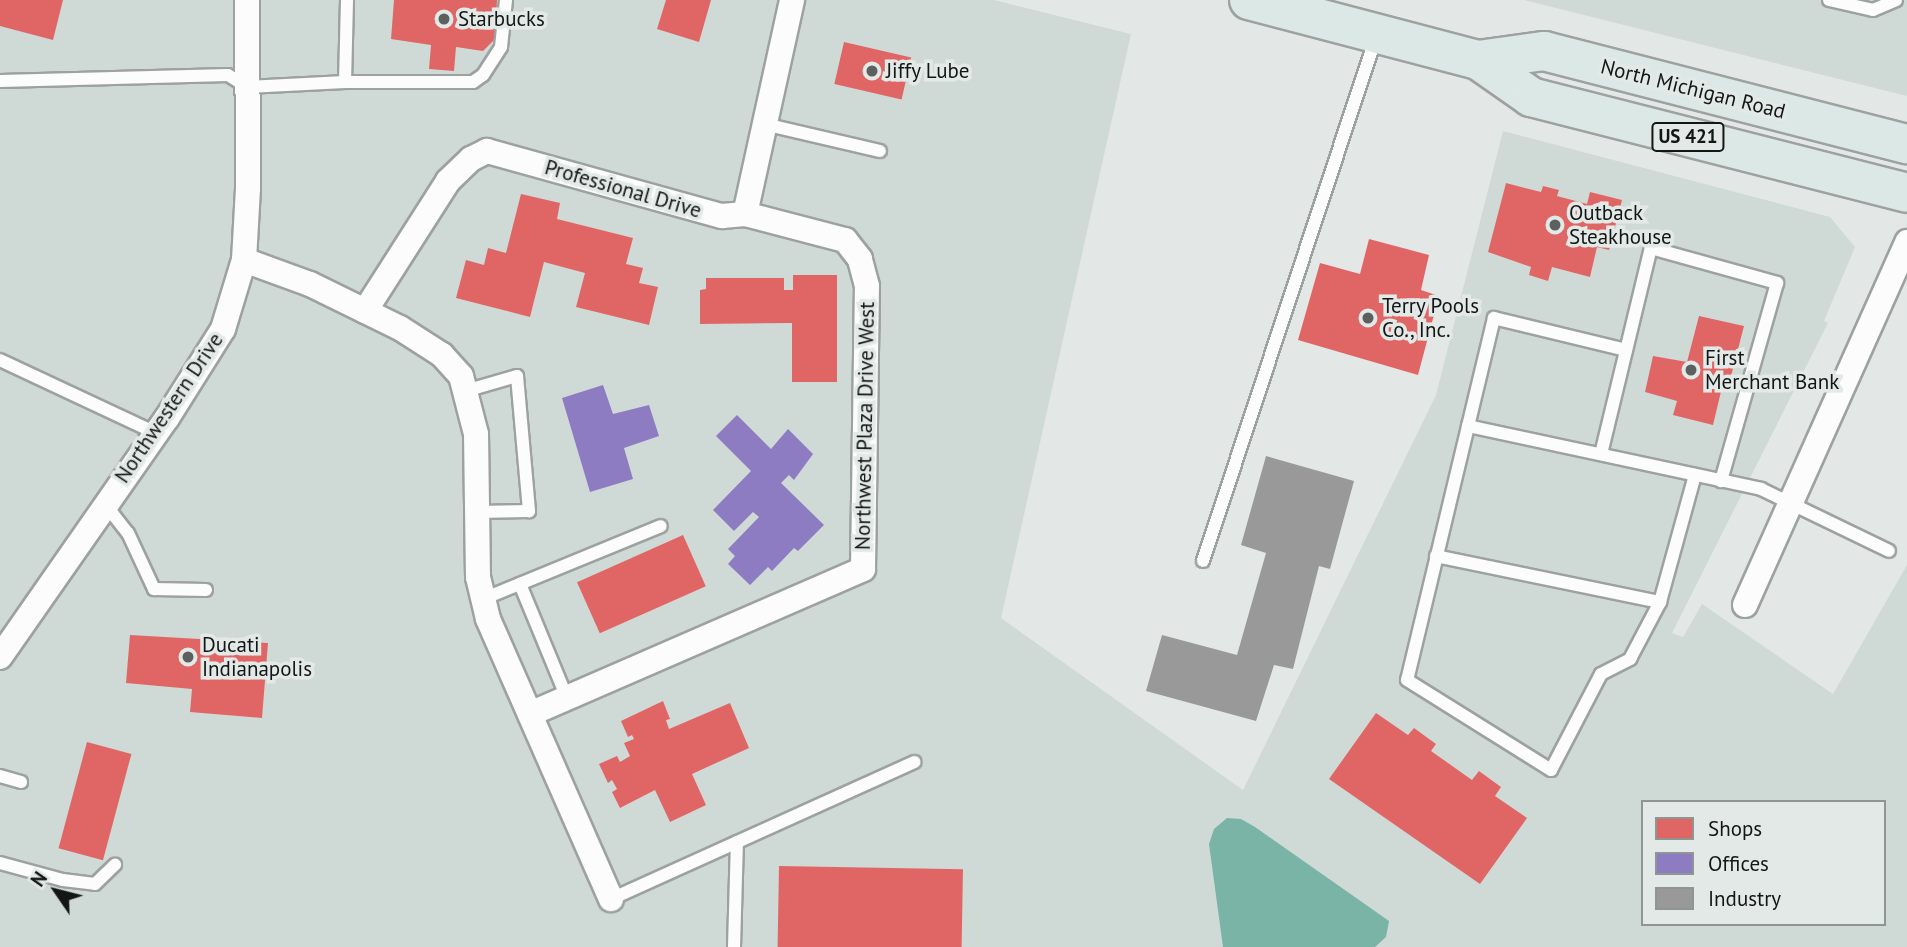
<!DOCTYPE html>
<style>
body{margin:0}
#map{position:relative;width:1907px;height:947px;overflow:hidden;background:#e3e8e6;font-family:"PT Sans",sans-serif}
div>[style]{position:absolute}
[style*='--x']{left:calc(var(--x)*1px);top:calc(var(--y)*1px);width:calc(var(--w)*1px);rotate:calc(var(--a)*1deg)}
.built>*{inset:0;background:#cfdad6}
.water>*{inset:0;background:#7ab4a6}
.shops>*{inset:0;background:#e06666;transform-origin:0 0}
.offices>*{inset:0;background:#8e7cc3}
.industry>*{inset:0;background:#999}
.roads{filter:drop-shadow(2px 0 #9da1a0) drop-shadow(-2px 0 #9da1a0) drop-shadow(0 2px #9da1a0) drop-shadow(0 -2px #9da1a0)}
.lane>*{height:12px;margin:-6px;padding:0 6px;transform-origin:6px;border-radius:6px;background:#fbfcfb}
.street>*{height:24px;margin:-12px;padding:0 12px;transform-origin:12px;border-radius:12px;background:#fbfcfb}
.primary>*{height:38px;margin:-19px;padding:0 19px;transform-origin:19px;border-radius:19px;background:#dce8e6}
.dots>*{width:19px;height:19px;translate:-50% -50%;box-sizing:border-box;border:4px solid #e2e9e6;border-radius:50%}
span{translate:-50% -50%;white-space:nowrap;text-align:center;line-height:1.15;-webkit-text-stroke:7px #e2e9e6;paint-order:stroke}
.shield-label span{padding:2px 5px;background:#e2e9e6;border:2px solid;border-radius:5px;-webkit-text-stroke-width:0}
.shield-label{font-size:19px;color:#131615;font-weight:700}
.poi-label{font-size:21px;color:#131615}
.left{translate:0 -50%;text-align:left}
.street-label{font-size:21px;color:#131615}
.legend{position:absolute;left:1641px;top:800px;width:245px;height:126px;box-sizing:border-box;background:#e2e9e6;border:2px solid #8f9592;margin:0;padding:9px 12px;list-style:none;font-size:21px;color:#131615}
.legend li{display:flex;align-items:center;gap:14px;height:35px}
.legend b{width:35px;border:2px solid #8f9592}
.north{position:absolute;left:21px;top:856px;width:70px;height:70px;-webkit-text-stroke:5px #e2e9e6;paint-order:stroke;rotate:305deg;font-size:19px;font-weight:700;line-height:28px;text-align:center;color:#131615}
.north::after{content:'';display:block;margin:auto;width:24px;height:32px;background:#131615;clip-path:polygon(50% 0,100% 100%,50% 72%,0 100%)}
</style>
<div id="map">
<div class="built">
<div style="clip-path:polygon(evenodd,0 0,994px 0,1131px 34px,1001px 618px,1243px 790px,1436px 395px,1503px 131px,1830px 217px,1855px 247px,1824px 321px,1828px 323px,1672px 633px,1683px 637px,1702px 604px,1833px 694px,1907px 565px,1907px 947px,0 947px,0 0,1643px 802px,1884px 802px,1884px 924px,1643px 924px,1643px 802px)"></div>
<div style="clip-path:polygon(1524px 0,1907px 0,1907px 96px)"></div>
</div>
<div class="water">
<div style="clip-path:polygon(1227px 818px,1241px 819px,1255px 827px,1389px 921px,1386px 937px,1375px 947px,1223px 947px,1209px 844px,1214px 829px)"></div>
</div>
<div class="shops">
<div style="clip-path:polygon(0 0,63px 0,53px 40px,0 26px)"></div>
<div style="clip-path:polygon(394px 0,497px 0,495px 39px,483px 51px,456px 47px,454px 71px,429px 69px,431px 45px,391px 39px)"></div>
<div style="clip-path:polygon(666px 0,711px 0,699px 42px,657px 29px)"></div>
<div style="left:844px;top:42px;width:69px;height:43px;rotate:13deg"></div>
<div style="clip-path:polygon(1506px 183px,1541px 192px,1543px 186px,1559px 190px,1557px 196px,1587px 204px,1590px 192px,1622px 200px,1609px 250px,1597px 247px,1590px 277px,1552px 267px,1548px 281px,1529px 275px,1531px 267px,1488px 252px)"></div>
<div style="clip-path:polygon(521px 194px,560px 203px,557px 219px,633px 238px,626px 264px,643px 268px,639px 283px,658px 287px,649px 325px,576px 307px,585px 273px,544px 262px,530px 317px,456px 298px,466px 260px,484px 265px,488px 248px,506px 253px)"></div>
<div style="clip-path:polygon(1369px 239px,1429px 255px,1421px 290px,1439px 296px,1418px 375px,1298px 340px,1320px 263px,1360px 274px)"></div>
<div style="clip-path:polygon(793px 275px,837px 275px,837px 382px,792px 382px,792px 323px,700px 324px,700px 290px,706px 289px,706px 278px,784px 278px,784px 290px,793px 290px)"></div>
<div style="clip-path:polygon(1699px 316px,1744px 326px,1730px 380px,1724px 379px,1713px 425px,1673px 415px,1677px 401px,1645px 392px,1653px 356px,1687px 362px)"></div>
<div style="left:683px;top:535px;width:56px;height:116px;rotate:66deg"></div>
<div style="clip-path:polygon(130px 635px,268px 643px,262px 718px,190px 712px,192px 689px,126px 683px)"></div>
<div style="clip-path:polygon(663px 701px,670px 719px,666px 720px,669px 729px,730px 703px,749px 748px,692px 774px,706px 805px,670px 822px,655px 790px,620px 808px,612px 792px,617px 789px,612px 780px,608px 783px,599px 764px,617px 756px,620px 762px,630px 756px,624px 743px,634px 739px,632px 735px,628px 737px,621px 721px)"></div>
<div style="clip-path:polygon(1376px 713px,1408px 735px,1414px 728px,1436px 744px,1431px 751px,1472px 780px,1479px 771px,1501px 787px,1495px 796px,1527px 818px,1480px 884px,1329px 779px)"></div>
<div style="left:87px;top:742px;width:46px;height:110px;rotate:15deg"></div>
<div style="left:779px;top:866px;width:184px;height:81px;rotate:1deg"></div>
</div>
<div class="offices">
<div style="clip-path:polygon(603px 385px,613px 414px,649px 405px,659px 436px,624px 448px,633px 479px,590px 492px,562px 398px)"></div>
<div style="clip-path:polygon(737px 415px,771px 449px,788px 429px,813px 454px,794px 480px,789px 475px,781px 483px,824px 525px,798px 551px,794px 548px,772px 571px,768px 567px,750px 585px,728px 564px,735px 556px,728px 549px,759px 517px,753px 512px,734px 531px,713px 510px,751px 471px,716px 436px)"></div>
</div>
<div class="industry">
<div style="clip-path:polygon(1266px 456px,1354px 481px,1330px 569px,1319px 566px,1293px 669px,1274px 665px,1256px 721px,1146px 691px,1162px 635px,1237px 655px,1266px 553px,1241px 545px)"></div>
</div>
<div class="roads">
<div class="lane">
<div style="--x:1829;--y:0;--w:45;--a:12.8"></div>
<div style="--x:1873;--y:10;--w:25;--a:-23"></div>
<div style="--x:0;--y:81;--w:228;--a:-1.5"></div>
<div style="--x:228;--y:75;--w:22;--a:32"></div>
<div style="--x:247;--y:87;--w:98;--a:-2.9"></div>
<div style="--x:345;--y:82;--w:82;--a:-88.6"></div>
<div style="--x:345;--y:82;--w:128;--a:0"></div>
<div style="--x:473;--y:82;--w:12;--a:-35"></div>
<div style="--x:483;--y:75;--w:33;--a:-57"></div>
<div style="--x:501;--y:47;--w:47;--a:-83.9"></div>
<div style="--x:764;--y:124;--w:119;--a:13.1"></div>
<div style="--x:1626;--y:350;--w:136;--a:-166.4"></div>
<div style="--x:1494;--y:318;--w:372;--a:103.5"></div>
<div style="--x:1407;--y:680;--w:170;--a:32"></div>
<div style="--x:1551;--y:770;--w:108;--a:-62.5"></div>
<div style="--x:1601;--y:674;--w:33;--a:-27"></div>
<div style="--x:1630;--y:659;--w:64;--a:-62.2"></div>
<div style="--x:1660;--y:602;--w:132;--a:-74.6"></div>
<div style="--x:0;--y:360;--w:172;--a:25.1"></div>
<div style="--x:465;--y:391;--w:54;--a:-16.1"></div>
<div style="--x:517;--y:376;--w:136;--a:84.9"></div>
<div style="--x:529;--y:511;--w:53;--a:178.9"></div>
<div style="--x:1468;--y:426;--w:300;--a:12.1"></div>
<div style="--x:1761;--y:489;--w:142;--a:25.8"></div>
<div style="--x:1601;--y:454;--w:212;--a:-76.4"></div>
<div style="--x:1651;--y:248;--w:131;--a:15.5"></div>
<div style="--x:1777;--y:283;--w:206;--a:105.8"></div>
<div style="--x:105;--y:504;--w:37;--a:52"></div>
<div style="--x:128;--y:533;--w:62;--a:65.1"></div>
<div style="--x:154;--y:589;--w:52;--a:1.1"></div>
<div style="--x:1436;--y:556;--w:229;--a:11.6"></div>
<div style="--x:1203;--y:561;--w:552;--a:-71.73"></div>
<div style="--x:520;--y:584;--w:123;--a:67.6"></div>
<div style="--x:483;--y:599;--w:192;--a:-22.3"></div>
<div style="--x:0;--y:776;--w:22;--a:16"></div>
<div style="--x:0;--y:863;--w:65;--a:15.1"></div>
<div style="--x:63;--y:880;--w:32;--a:7"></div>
<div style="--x:95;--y:884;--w:28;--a:-44"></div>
<div style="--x:611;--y:899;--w:333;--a:-24.3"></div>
<div style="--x:734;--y:947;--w:105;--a:-88.4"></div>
</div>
<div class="street">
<div style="--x:244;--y:260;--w:70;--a:20"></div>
<div style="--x:310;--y:284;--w:100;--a:26.1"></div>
<div style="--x:400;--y:328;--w:50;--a:32.7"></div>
<div style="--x:442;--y:355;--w:28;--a:48"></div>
<div style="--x:461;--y:376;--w:60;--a:75.5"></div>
<div style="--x:476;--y:434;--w:143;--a:89.2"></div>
<div style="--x:478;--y:577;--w:43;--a:76.6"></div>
<div style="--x:488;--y:619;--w:306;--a:66.3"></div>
<div style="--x:365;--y:311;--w:154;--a:-57.4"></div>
<div style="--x:448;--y:181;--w:32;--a:-44"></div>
<div style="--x:471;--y:159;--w:18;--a:-27"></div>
<div style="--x:487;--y:151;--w:244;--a:15.5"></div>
<div style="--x:722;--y:216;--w:23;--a:-5"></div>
<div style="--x:745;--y:214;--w:219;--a:-77.6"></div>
<div style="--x:1745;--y:605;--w:398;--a:-65.9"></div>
<div style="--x:0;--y:657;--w:292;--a:-55.1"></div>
<div style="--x:167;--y:418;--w:105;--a:-57.8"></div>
<div style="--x:223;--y:329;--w:72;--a:-73.1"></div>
<div style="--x:244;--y:260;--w:72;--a:-86.8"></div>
<div style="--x:248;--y:188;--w:188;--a:-90.3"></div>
<div style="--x:530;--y:714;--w:363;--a:-23.5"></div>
<div style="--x:863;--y:569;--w:283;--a:-89.2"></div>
<div style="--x:867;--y:286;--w:28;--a:-105"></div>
<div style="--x:860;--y:259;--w:24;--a:-128"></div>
<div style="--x:845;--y:240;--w:103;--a:-165.4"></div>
</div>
<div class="primary">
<div style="--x:1249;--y:0;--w:237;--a:14.7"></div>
<div style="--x:1478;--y:60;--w:65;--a:34.9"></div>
<div style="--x:1531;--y:97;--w:388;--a:14.3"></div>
<div style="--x:1478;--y:60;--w:67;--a:-7.8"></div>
<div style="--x:1544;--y:51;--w:375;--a:14.4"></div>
</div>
</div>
<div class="dots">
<div style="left:444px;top:19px;background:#5c605e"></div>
<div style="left:872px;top:71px;background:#5c605e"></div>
<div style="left:1555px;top:225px;background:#5c605e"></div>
<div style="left:1368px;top:318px;background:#5c605e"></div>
<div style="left:1691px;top:370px;background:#5c605e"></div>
<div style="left:188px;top:657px;background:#5c605e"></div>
</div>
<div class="shield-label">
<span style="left:1688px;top:137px">US 421</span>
</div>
<div class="poi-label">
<span class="left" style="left:458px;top:19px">Starbucks</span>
<span class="left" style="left:886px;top:71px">Jiffy Lube</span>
<span class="left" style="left:1569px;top:225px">Outback<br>Steakhouse</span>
<span class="left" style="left:1382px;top:318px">Terry Pools<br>Co., Inc.</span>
<span class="left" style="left:1705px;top:370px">First<br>Merchant Bank</span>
<span class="left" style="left:202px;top:657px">Ducati<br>Indianapolis</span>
</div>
<div class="street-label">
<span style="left:1693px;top:89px;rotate:14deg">North Michigan Road</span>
<span style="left:623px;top:189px;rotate:16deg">Professional Drive</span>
<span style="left:169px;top:408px;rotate:-56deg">Northwestern Drive</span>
<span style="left:865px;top:426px;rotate:-89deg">Northwest Plaza Drive West</span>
</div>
<ul class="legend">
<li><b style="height:19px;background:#e06666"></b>Shops</li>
<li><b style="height:19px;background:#8e7cc3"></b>Offices</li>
<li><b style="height:19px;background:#999"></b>Industry</li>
</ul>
<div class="north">N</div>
</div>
